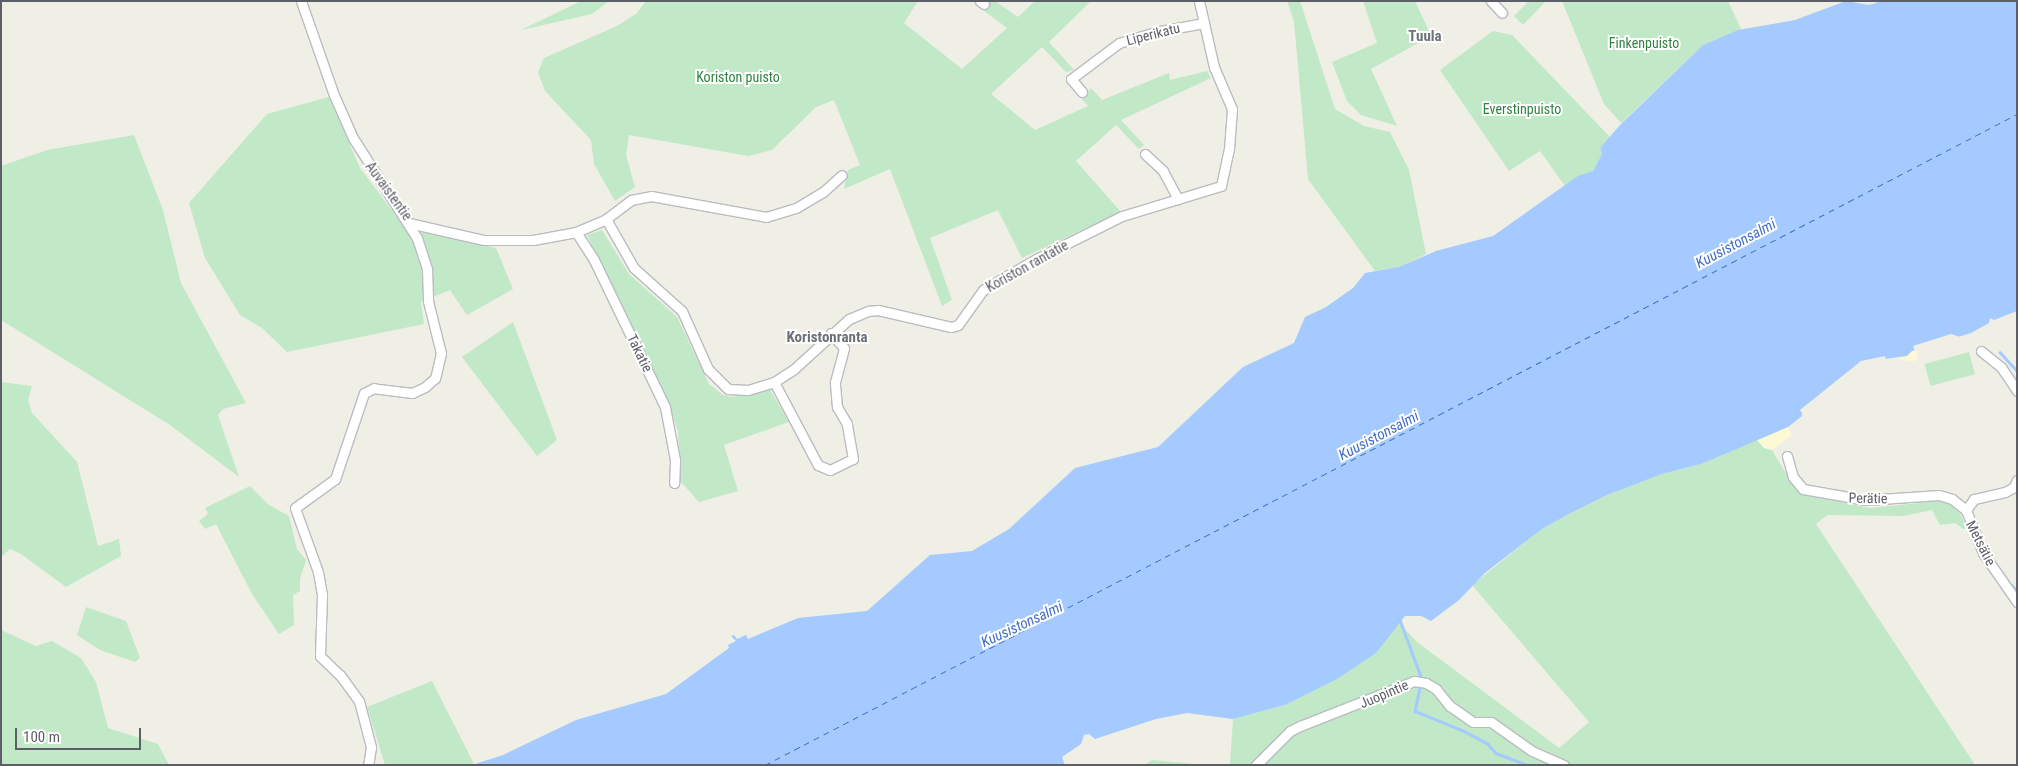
<!DOCTYPE html>
<meta charset="utf-8">
<style>
body{margin:0}
#map{position:relative;width:2018px;height:766px;overflow:hidden;background:#f0efe5;font-family:"Roboto Condensed",sans-serif}
div>[style]{position:absolute}
[style*='--x']{left:calc(var(--x)*1px);top:calc(var(--y)*1px);width:calc(var(--w)*1px);rotate:calc(var(--a)*1deg)}
.green>*{inset:0;background:#c1e8c7;transform-origin:0 0}
.sand>*{inset:0;background:#fcf9d4}
.water>*{inset:0;background:#a5caff}
.pier>*{inset:0;background:#f0efe5}
.stream>*{height:2.5px;margin:-1.25px;padding:0 1.25px;transform-origin:1.25px;border-radius:1.25px;background:#a5caff}
.ferry>*{height:1px;margin-top:-0.5px;transform-origin:0;background:repeating-linear-gradient(90deg,#436ec7 0 6px,transparent 0 11px)}
.roads{filter:drop-shadow(1px 0 #babcc1) drop-shadow(-1px 0 #babcc1) drop-shadow(0 1px #babcc1) drop-shadow(0 -1px #babcc1)}
.street>*{height:9px;margin:-4.5px;padding:0 4.5px;transform-origin:4.5px;border-radius:4.5px;background:#fff}
span{translate:-50% -50%;white-space:nowrap;text-align:center;line-height:1.15;-webkit-text-stroke:4px #fff;paint-order:stroke}
.street-label{font-size:14px;color:#5d5f66}
.park-label{font-size:14px;color:#308142}
.neighbourhood-label{font-size:15px;color:#6e7178;font-weight:700}
.water-label{font-size:15px;color:#436ec7;font-style:italic}
.frame{position:absolute;inset:0;border:2px solid #5d5f66;pointer-events:none}
.scale{position:absolute;left:15px;top:728px;width:126px;height:22px;box-sizing:border-box;border:2px solid #5d5f66;border-top:0;padding-left:6px;font-size:15px;line-height:18px;white-space:nowrap;color:#5d5f66;-webkit-text-stroke:4px #fff;paint-order:stroke}
</style>
<div id="map">
<div class="green">
<div style="clip-path:polygon(581px 1px,609px 1px,592px 14px,521px 30px)"></div>
<div style="clip-path:polygon(646px 1px,918px 1px,904px 23px,962px 69px,1007px 28px,983px 10px,989px 1px,995px 1px,1018px 17px,1035px 1px,1091px 1px,1049px 42px,1074px 70px,1066px 72px,1042px 47px,991px 94px,1035px 130px,1088px 106px,1081px 98px,1091px 88px,1102px 100px,1169px 73px,1170px 80px,1207px 71px,1211px 78px,1121px 120px,1144px 145px,1139px 149px,1116px 125px,1076px 161px,1121px 212px,1022px 258px,998px 210px,930px 238px,952px 300px,942px 306px,890px 169px,844px 189px,848px 170px,860px 165px,834px 100px,816px 107px,772px 150px,748px 156px,629px 135px,626px 155px,635px 187px,615px 201px,594px 164px,591px 140px,545px 91px,538px 72px,544px 58px,617px 26px,636px 14px)"></div>
<div style="clip-path:polygon(1287px 1px,1300px 1px,1335px 109px,1364px 126px,1390px 132px,1409px 170px,1426px 254px,1400px 267px,1375px 271px,1308px 179px,1294px 21px)"></div>
<div style="clip-path:polygon(1363px 1px,1415px 1px,1429px 31px,1422px 41px,1371px 69px,1397px 126px,1361px 115px,1347px 101px,1332px 62px,1377px 43px)"></div>
<div style="clip-path:polygon(1529px 1px,1546px 1px,1523px 25px,1514px 16px)"></div>
<div style="clip-path:polygon(1562px 1px,1728px 1px,1741px 29px,1703px 45px,1621px 123px,1604px 104px)"></div>
<div style="clip-path:polygon(1493px 31px,1512px 35px,1610px 137px,1600px 148px,1602px 154px,1593px 171px,1565px 186px,1540px 151px,1509px 171px,1440px 70px)"></div>
<div style="clip-path:polygon(329px 97px,360px 168px,406px 229px,496px 248px,513px 289px,467px 315px,450px 290px,421px 302px,424px 324px,287px 352px,262px 328px,240px 315px,205px 258px,189px 203px,267px 114px)"></div>
<div style="clip-path:polygon(134px 135px,163px 210px,181px 283px,246px 403px,223px 409px,218px 415px,239px 477px,170px 425px,1px 320px,1px 166px,47px 150px)"></div>
<div style="clip-path:polygon(602px 230px,629px 274px,677px 317px,709px 384px,723px 395px,733px 397px,769px 388px,789px 422px,724px 445px,738px 491px,699px 502px,680px 481px,678px 431px,669px 405px,587px 235px)"></div>
<div style="clip-path:polygon(513px 322px,557px 440px,537px 456px,462px 357px)"></div>
<div style="left:1969px;top:352px;width:23px;height:46px;rotate:75deg"></div>
<div style="clip-path:polygon(1px 382px,32px 386px,28px 400px,32px 413px,77px 462px,98px 546px,119px 539px,121px 556px,66px 587px,21px 554px,10px 549px,1px 557px)"></div>
<div style="clip-path:polygon(1756px 439px,1764px 448px,1772px 450px,1791px 482px,1803px 494px,1870px 508px,1939px 501px,1950px 504px,1961px 515px,1968px 532px,1955px 523px,1940px 525px,1932px 510px,1903px 516px,1827px 515px,1816px 524px,1975px 765px,1230px 765px,1233px 719px,1285px 705px,1398px 622px,1417px 642px,1559px 748px,1589px 722px,1472px 585px,1542px 529px,1569px 514px,1607px 495px,1662px 474px,1701px 464px)"></div>
<div style="clip-path:polygon(250px 486px,269px 505px,289px 516px,297px 549px,306px 560px,300px 579px,300px 591px,293px 595px,294px 625px,279px 634px,252px 594px,216px 524px,205px 529px,199px 521px,208px 514px,205px 508px)"></div>
<div style="clip-path:polygon(86px 607px,126px 621px,140px 658px,135px 662px,100px 650px,77px 635px)"></div>
<div style="clip-path:polygon(1px 630px,36px 646px,52px 641px,81px 658px,96px 682px,108px 728px,158px 744px,169px 765px,1px 765px)"></div>
<div style="clip-path:polygon(432px 681px,474px 764px,385px 765px,367px 707px)"></div>
<div style="clip-path:polygon(1152px 760px,1206px 765px,1145px 765px)"></div>
</div>
<div class="sand">
<div style="clip-path:polygon(1916px 349px,1918px 357px,1915px 361px,1900px 360px,1899px 358px)"></div>
<div style="clip-path:polygon(1788px 427px,1792px 435px,1772px 450px,1764px 448px,1756px 439px)"></div>
</div>
<div class="water">
<div style="clip-path:polygon(1846px 1px,1869px 5px,1882px 1px,2017px 1px,2017px 311px,1994px 320px,1990px 318px,1989px 323px,1971px 333px,1912px 351px,1907px 356px,1862px 362px,1802px 410px,1802px 416px,1788px 427px,1701px 464px,1662px 474px,1607px 495px,1569px 514px,1542px 529px,1485px 573px,1459px 600px,1431px 621px,1421px 616px,1405px 616px,1376px 653px,1337px 679px,1285px 705px,1233px 719px,1187px 713px,1156px 719px,1095px 739px,1089px 734px,1084px 735px,1081px 744px,1062px 757px,1065px 765px,472px 765px,503px 755px,576px 720px,666px 694px,729px 648px,728px 645px,736px 641px,731px 636px,734px 635px,737px 639px,746px 635px,748px 639px,798px 618px,867px 611px,930px 555px,972px 551px,1009px 529px,1075px 468px,1158px 447px,1243px 367px,1294px 343px,1305px 317px,1326px 307px,1353px 288px,1365px 273px,1399px 267px,1436px 251px,1493px 236px,1578px 176px,1593px 171px,1602px 154px,1600px 148px,1620px 125px,1703px 45px,1738px 30px,1795px 20px)"></div>
</div>
<div class="pier">
<div style="clip-path:polygon(1951px 334px,1963px 338px,1915px 351px,1913px 346px)"></div>
<div style="clip-path:polygon(1885px 356px,1886px 360px,1863px 364px,1802px 413px,1800px 410px,1861px 361px)"></div>
</div>
<div class="stream">
<div style="--x:2000;--y:352;--w:25;--a:48"></div>
<div style="--x:2012;--y:585;--w:8;--a:50"></div>
<div style="--x:1400;--y:620;--w:63;--a:69.6"></div>
<div style="--x:1420;--y:688;--w:24;--a:102"></div>
<div style="--x:1415;--y:711;--w:53;--a:22.2"></div>
<div style="--x:1464;--y:731;--w:27;--a:28"></div>
<div style="--x:1488;--y:744;--w:12;--a:48"></div>
<div style="--x:1496;--y:753;--w:34;--a:21"></div>
</div>
<div class="ferry">
<div style="--x:765;--y:765;--w:1411;--a:-27.47"></div>
</div>
<div class="roads">
<div class="street">
<div style="--x:301;--y:1;--w:100;--a:70.7"></div>
<div style="--x:334;--y:95;--w:47;--a:66.2"></div>
<div style="--x:353;--y:138;--w:119;--a:57.4"></div>
<div style="--x:417;--y:238;--w:33;--a:72"></div>
<div style="--x:427;--y:269;--w:32;--a:88"></div>
<div style="--x:428;--y:301;--w:54;--a:76"></div>
<div style="--x:441;--y:353;--w:26;--a:103"></div>
<div style="--x:435;--y:378;--w:13;--a:138"></div>
<div style="--x:425;--y:387;--w:14;--a:155"></div>
<div style="--x:412;--y:393;--w:38;--a:-173"></div>
<div style="--x:374;--y:388;--w:11;--a:153"></div>
<div style="--x:364;--y:393;--w:91;--a:108.6"></div>
<div style="--x:335;--y:479;--w:49;--a:144.1"></div>
<div style="--x:295;--y:508;--w:68;--a:70.2"></div>
<div style="--x:318;--y:572;--w:23;--a:80"></div>
<div style="--x:322;--y:595;--w:61;--a:91.9"></div>
<div style="--x:320;--y:656;--w:28;--a:44"></div>
<div style="--x:340;--y:675;--w:32;--a:54"></div>
<div style="--x:359;--y:701;--w:48;--a:75.4"></div>
<div style="--x:371;--y:747;--w:18;--a:99"></div>
<div style="--x:980;--y:1;--w:5;--a:37"></div>
<div style="--x:1491;--y:1;--w:16;--a:47"></div>
<div style="--x:1082;--y:92;--w:17;--a:-130"></div>
<div style="--x:1071;--y:79;--w:60;--a:-36.9"></div>
<div style="--x:1119;--y:43;--w:37;--a:-17"></div>
<div style="--x:1154;--y:32;--w:51;--a:-10.2"></div>
<div style="--x:1145;--y:154;--w:25;--a:43"></div>
<div style="--x:1163;--y:171;--w:32;--a:62"></div>
<div style="--x:606;--y:219;--w:56;--a:60.3"></div>
<div style="--x:634;--y:268;--w:64;--a:41.9"></div>
<div style="--x:682;--y:311;--w:64;--a:65.9"></div>
<div style="--x:708;--y:369;--w:28;--a:45"></div>
<div style="--x:728;--y:389;--w:20;--a:3"></div>
<div style="--x:748;--y:390;--w:27;--a:-17"></div>
<div style="--x:774;--y:382;--w:24;--a:-33"></div>
<div style="--x:794;--y:369;--w:74;--a:-42.3"></div>
<div style="--x:849;--y:319;--w:21;--a:-23"></div>
<div style="--x:868;--y:311;--w:10;--a:-6"></div>
<div style="--x:878;--y:310;--w:75;--a:13.1"></div>
<div style="--x:951;--y:327;--w:7;--a:-16"></div>
<div style="--x:958;--y:325;--w:43;--a:-54.5"></div>
<div style="--x:983;--y:290;--w:61;--a:-30.3"></div>
<div style="--x:1036;--y:259;--w:96;--a:-26.6"></div>
<div style="--x:1122;--y:216;--w:103;--a:-16.9"></div>
<div style="--x:1221;--y:186;--w:38;--a:-78"></div>
<div style="--x:1229;--y:149;--w:40;--a:-85.7"></div>
<div style="--x:1232;--y:109;--w:46;--a:-113.2"></div>
<div style="--x:1214;--y:67;--w:68;--a:-102.8"></div>
<div style="--x:409;--y:223;--w:77;--a:12.8"></div>
<div style="--x:484;--y:240;--w:49;--a:0"></div>
<div style="--x:533;--y:240;--w:44;--a:-10.5"></div>
<div style="--x:576;--y:232;--w:33;--a:-23"></div>
<div style="--x:606;--y:219;--w:31;--a:-37"></div>
<div style="--x:631;--y:200;--w:20;--a:-11"></div>
<div style="--x:651;--y:196;--w:117;--a:10.3"></div>
<div style="--x:766;--y:217;--w:31;--a:-17"></div>
<div style="--x:796;--y:208;--w:31;--a:-31"></div>
<div style="--x:823;--y:192;--w:25;--a:-42"></div>
<div style="--x:576;--y:232;--w:33;--a:57"></div>
<div style="--x:594;--y:260;--w:163;--a:64.2"></div>
<div style="--x:665;--y:407;--w:54;--a:79.3"></div>
<div style="--x:675;--y:460;--w:23;--a:92"></div>
<div style="--x:1981;--y:351;--w:26;--a:39"></div>
<div style="--x:2001;--y:367;--w:29;--a:56"></div>
<div style="--x:774;--y:382;--w:94;--a:62.1"></div>
<div style="--x:818;--y:465;--w:13;--a:23"></div>
<div style="--x:830;--y:470;--w:25;--a:-26"></div>
<div style="--x:853;--y:459;--w:36;--a:-100"></div>
<div style="--x:847;--y:424;--w:20;--a:-120"></div>
<div style="--x:837;--y:407;--w:25;--a:-95"></div>
<div style="--x:835;--y:382;--w:35;--a:-75"></div>
<div style="--x:844;--y:348;--w:20;--a:-131"></div>
<div style="--x:1787;--y:456;--w:22;--a:74"></div>
<div style="--x:1793;--y:477;--w:16;--a:50"></div>
<div style="--x:1803;--y:489;--w:64;--a:9.9"></div>
<div style="--x:1866;--y:500;--w:73;--a:-3.9"></div>
<div style="--x:1939;--y:495;--w:14;--a:17"></div>
<div style="--x:1952;--y:499;--w:18;--a:38"></div>
<div style="--x:2017;--y:480;--w:8;--a:113"></div>
<div style="--x:2014;--y:487;--w:10;--a:151"></div>
<div style="--x:2005;--y:492;--w:32;--a:167"></div>
<div style="--x:1974;--y:499;--w:14;--a:126"></div>
<div style="--x:1966;--y:510;--w:46;--a:68.4"></div>
<div style="--x:1983;--y:553;--w:60;--a:55.2"></div>
<div style="--x:1256;--y:765;--w:48;--a:-45"></div>
<div style="--x:1290;--y:731;--w:11;--a:-27"></div>
<div style="--x:1300;--y:726;--w:123;--a:-21.5"></div>
<div style="--x:1414;--y:681;--w:12;--a:9"></div>
<div style="--x:1426;--y:683;--w:12;--a:31"></div>
<div style="--x:1436;--y:689;--w:22;--a:51"></div>
<div style="--x:1450;--y:706;--w:28;--a:35"></div>
<div style="--x:1473;--y:722;--w:18;--a:0"></div>
<div style="--x:1491;--y:722;--w:50;--a:35.3"></div>
<div style="--x:1532;--y:751;--w:35;--a:24"></div>
</div>
</div>
<div class="street-label">
<span style="left:1153px;top:34px;rotate:-14deg">Liperikatu</span>
<span style="left:389px;top:191px;rotate:54deg">Auvaistentie</span>
<span style="left:1027px;top:266px;rotate:-29deg">Koriston rantatie</span>
<span style="left:640px;top:353px;rotate:64deg">Takatie</span>
<span style="left:1868px;top:498px;rotate:1deg">Perätie</span>
<span style="left:1981px;top:543px;rotate:63deg">Metsätie</span>
<span style="left:1384px;top:694px;rotate:-23deg">Juopintie</span>
</div>
<div class="park-label">
<span style="left:1644px;top:43px">Finkenpuisto</span>
<span style="left:738px;top:77px">Koriston puisto</span>
<span style="left:1522px;top:109px">Everstinpuisto</span>
</div>
<div class="neighbourhood-label">
<span style="left:1425px;top:37px">Tuula</span>
<span style="left:827px;top:338px">Koristonranta</span>
</div>
<div class="water-label">
<span style="left:1736px;top:244px;rotate:-28deg">Kuusistonsalmi</span>
<span style="left:1379px;top:436px;rotate:-28deg">Kuusistonsalmi</span>
<span style="left:1022px;top:625px;rotate:-25deg">Kuusistonsalmi</span>
</div>
<div class="frame"></div>
<div class="scale">100 m</div>
</div>
